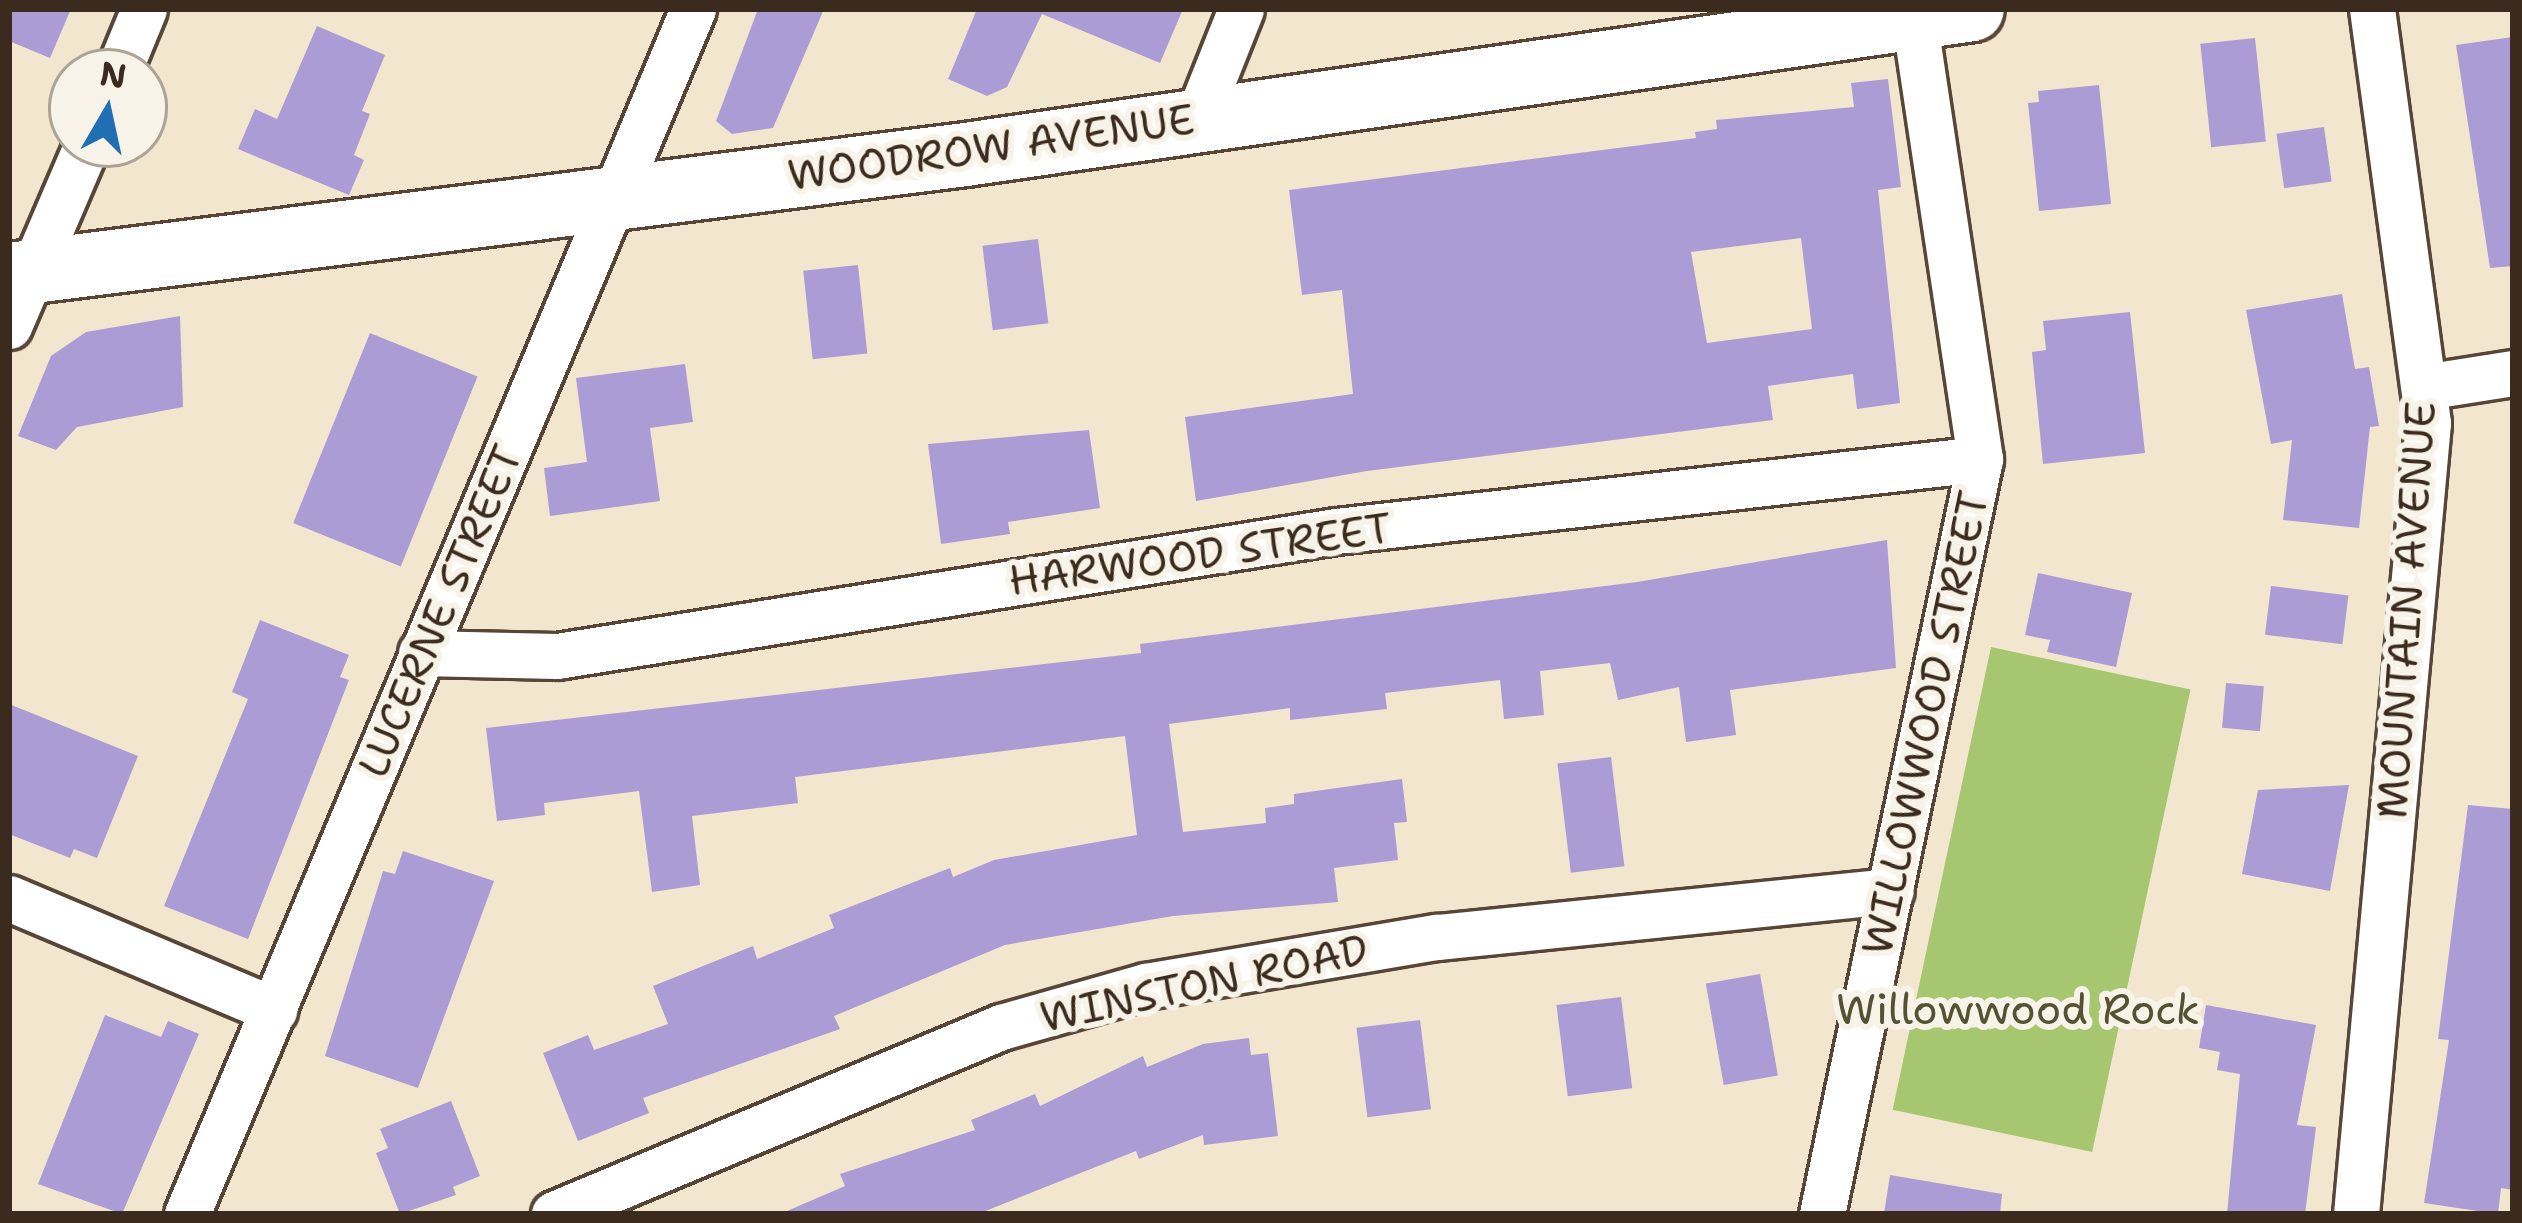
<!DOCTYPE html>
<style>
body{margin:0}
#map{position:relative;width:2522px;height:1223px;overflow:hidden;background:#f3e6ce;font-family:"Shantell Sans",sans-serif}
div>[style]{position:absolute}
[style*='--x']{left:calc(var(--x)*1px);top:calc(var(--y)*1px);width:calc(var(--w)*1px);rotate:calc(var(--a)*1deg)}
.green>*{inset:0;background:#a6c770;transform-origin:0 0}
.building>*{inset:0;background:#ab9cd5;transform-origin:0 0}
.roads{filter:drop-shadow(3px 0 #574638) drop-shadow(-3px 0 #574638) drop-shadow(0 3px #574638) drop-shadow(0 -3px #574638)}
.street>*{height:45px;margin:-22.5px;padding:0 22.5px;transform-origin:22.5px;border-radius:22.5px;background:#fff}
.secondary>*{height:63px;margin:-31.5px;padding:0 31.5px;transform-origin:31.5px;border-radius:31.5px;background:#fff}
span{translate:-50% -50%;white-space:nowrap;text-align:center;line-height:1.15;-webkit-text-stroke:12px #f7f3e8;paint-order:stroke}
.street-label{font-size:42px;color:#3b2a1e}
.park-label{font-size:42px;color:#565132}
.frame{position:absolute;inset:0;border:12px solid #3b2a1e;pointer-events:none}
.north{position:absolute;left:48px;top:48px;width:120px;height:120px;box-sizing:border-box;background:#f7f3e8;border:3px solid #aca397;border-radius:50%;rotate:9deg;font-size:33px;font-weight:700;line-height:48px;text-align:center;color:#3b2a1e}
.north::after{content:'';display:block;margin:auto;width:42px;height:54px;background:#1f6fb2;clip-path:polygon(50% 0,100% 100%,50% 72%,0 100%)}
</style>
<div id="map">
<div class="green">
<div style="left:1991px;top:647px;width:204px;height:473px;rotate:12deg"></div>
</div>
<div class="building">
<div style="clip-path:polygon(9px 9px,71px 9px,50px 58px,9px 41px)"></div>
<div style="clip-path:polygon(758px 9px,824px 9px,773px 128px,732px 134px,716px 121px)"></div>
<div style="clip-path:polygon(977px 9px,1183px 9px,1160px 63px,1042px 14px,1007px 87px,987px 96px,948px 79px)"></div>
<div style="clip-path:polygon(317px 26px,385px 55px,362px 111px,370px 114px,354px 155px,364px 160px,349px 195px,238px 149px,255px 109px,277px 119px)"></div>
<div style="clip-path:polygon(2513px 37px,2513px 266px,2490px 268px,2456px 45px)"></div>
<div style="left:2255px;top:38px;width:104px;height:55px;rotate:84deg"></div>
<div style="clip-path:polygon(evenodd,1888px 79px,1901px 187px,1878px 190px,1900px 403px,1857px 409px,1853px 374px,1768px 386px,1773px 420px,1367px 471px,1196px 501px,1185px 417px,1353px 394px,1342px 290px,1302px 295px,1289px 190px,1696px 138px,1695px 132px,1717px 129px,1716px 120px,1854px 107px,1851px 83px,1888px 79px,1801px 238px,1812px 329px,1707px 343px,1691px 252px,1801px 238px)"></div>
<div style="clip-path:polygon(2099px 85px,2111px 204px,2039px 211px,2028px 103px,2039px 102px,2038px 91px)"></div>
<div style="left:2324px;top:127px;width:55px;height:48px;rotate:82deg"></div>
<div style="left:1038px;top:239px;width:85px;height:56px;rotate:83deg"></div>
<div style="left:858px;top:265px;width:89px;height:55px;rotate:84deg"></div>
<div style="clip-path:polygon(2342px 294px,2355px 369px,2369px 367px,2379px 426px,2370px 427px,2359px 528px,2283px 520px,2292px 440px,2271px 444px,2246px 310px)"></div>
<div style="clip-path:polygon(2130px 312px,2145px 453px,2043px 464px,2032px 352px,2046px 350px,2043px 321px)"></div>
<div style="clip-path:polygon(180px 316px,183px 407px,77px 427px,56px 450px,18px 436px,51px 356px,86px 332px)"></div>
<div style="left:370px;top:333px;width:116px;height:205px;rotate:22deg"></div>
<div style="clip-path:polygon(685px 364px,693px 422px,650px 428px,660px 501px,550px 516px,544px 468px,587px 462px,576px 378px)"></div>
<div style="clip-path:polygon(1089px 430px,1100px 508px,1008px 522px,1010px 534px,941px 544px,928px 444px)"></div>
<div style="clip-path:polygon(1887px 540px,1896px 668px,1730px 690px,1736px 735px,1686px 742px,1679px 687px,1618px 700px,1610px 663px,1540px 671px,1544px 715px,1504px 719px,1500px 680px,1385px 693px,1387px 709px,1290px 720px,1290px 708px,1169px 724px,1183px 832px,1266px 823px,1265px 808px,1294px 804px,1294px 794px,1402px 779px,1407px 822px,1394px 823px,1398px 860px,1334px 868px,1338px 902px,1173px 916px,1005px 945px,834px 1016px,840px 1029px,643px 1098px,649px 1113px,578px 1141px,543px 1053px,588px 1035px,594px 1050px,668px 1024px,653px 986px,753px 946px,757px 959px,834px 928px,829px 915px,950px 868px,953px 877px,994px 860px,1137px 835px,1125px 736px,795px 777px,798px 803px,692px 816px,700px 885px,652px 892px,639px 791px,544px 803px,545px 815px,497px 821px,486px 728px,1141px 653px,1140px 644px,1637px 582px)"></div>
<div style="clip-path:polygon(2038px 573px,2132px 593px,2116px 667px,2047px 652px,2050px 640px,2025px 635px)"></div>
<div style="left:2271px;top:586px;width:78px;height:49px;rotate:7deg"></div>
<div style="clip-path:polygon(260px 620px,349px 655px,340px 677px,349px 680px,248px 939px,164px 906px,248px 699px,232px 692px)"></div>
<div style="left:2226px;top:683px;width:38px;height:45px;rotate:5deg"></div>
<div style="clip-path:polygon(9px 704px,138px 756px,97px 858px,74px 849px,70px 858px,9px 834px)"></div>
<div style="left:1611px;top:757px;width:110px;height:54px;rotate:83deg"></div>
<div style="clip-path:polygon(2349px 785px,2330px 891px,2242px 874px,2258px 790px)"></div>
<div style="clip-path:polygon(2468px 805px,2513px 809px,2513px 1190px,2501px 1188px,2498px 1214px,2424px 1203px,2449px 1040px,2438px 1039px)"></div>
<div style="clip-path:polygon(403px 851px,494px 881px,418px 1088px,325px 1056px,383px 871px,395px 874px)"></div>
<div style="left:1760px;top:974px;width:103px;height:55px;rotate:80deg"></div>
<div style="left:1621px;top:997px;width:92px;height:65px;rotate:83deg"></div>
<div style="clip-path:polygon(2206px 1005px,2316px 1025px,2297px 1125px,2316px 1127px,2305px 1214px,2227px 1214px,2240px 1074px,2217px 1070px,2220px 1052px,2199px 1048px)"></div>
<div style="clip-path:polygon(105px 1015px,161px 1037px,168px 1021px,199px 1034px,122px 1214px,38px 1184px)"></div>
<div style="left:1420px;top:1020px;width:90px;height:64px;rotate:83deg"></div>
<div style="clip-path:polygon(1249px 1038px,1251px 1055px,1268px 1053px,1278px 1136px,1204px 1145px,1203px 1135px,1139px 1159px,1136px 1151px,978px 1214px,780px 1214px,845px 1186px,840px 1174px,975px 1130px,971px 1120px,1035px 1094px,1040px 1106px,1143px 1056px,1147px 1067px,1203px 1044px)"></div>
<div style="clip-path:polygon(451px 1101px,480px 1176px,453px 1187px,456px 1195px,400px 1214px,376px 1153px,388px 1148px,380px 1129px)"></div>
<div style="clip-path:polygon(1890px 1175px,2002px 1194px,2000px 1214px,1884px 1214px)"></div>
</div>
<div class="roads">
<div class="street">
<div style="--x:118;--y:72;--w:68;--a:-67.6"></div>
<div style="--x:1198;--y:117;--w:116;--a:-68.3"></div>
<div style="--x:9;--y:326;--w:198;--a:-66.8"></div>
<div style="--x:2424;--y:387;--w:90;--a:-8.9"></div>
<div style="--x:421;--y:653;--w:136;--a:1.3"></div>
<div style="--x:557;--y:656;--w:789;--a:-9.12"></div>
<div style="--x:1336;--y:531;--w:648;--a:-6.38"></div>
<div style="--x:9;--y:898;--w:288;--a:22.9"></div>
<div style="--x:187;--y:1214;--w:1307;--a:-67.22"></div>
<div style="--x:554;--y:1214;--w:485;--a:-22.7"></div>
<div style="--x:1001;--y:1027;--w:151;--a:-15.8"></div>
<div style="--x:1146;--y:986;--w:295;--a:-9.6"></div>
<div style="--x:1437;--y:937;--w:456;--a:-5.8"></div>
<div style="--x:1822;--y:1214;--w:771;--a:-78.18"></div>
<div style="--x:1980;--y:459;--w:448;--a:-98.5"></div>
<div style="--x:2356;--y:1214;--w:794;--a:-84.8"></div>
<div style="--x:2428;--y:423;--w:418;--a:-97.7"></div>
</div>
<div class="secondary">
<div style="--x:9;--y:274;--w:964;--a:-7.15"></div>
<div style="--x:965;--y:154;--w:1017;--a:-8.19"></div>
</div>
</div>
<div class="street-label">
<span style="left:991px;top:147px;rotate:-8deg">WOODROW AVENUE</span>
<span style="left:1200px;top:554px;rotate:-8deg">HARWOOD STREET</span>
<span style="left:2406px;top:610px;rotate:-86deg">MOUNTAIN AVENUE</span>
<span style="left:440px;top:611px;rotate:-67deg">LUCERNE STREET</span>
<span style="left:1925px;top:723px;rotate:-78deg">WILLOWWOOD STREET</span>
<span style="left:1204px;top:983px;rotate:-12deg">WINSTON ROAD</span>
</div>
<div class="park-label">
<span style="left:2018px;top:1009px">Willowwood Rock</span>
</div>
<div class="frame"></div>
<div class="north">N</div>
</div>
